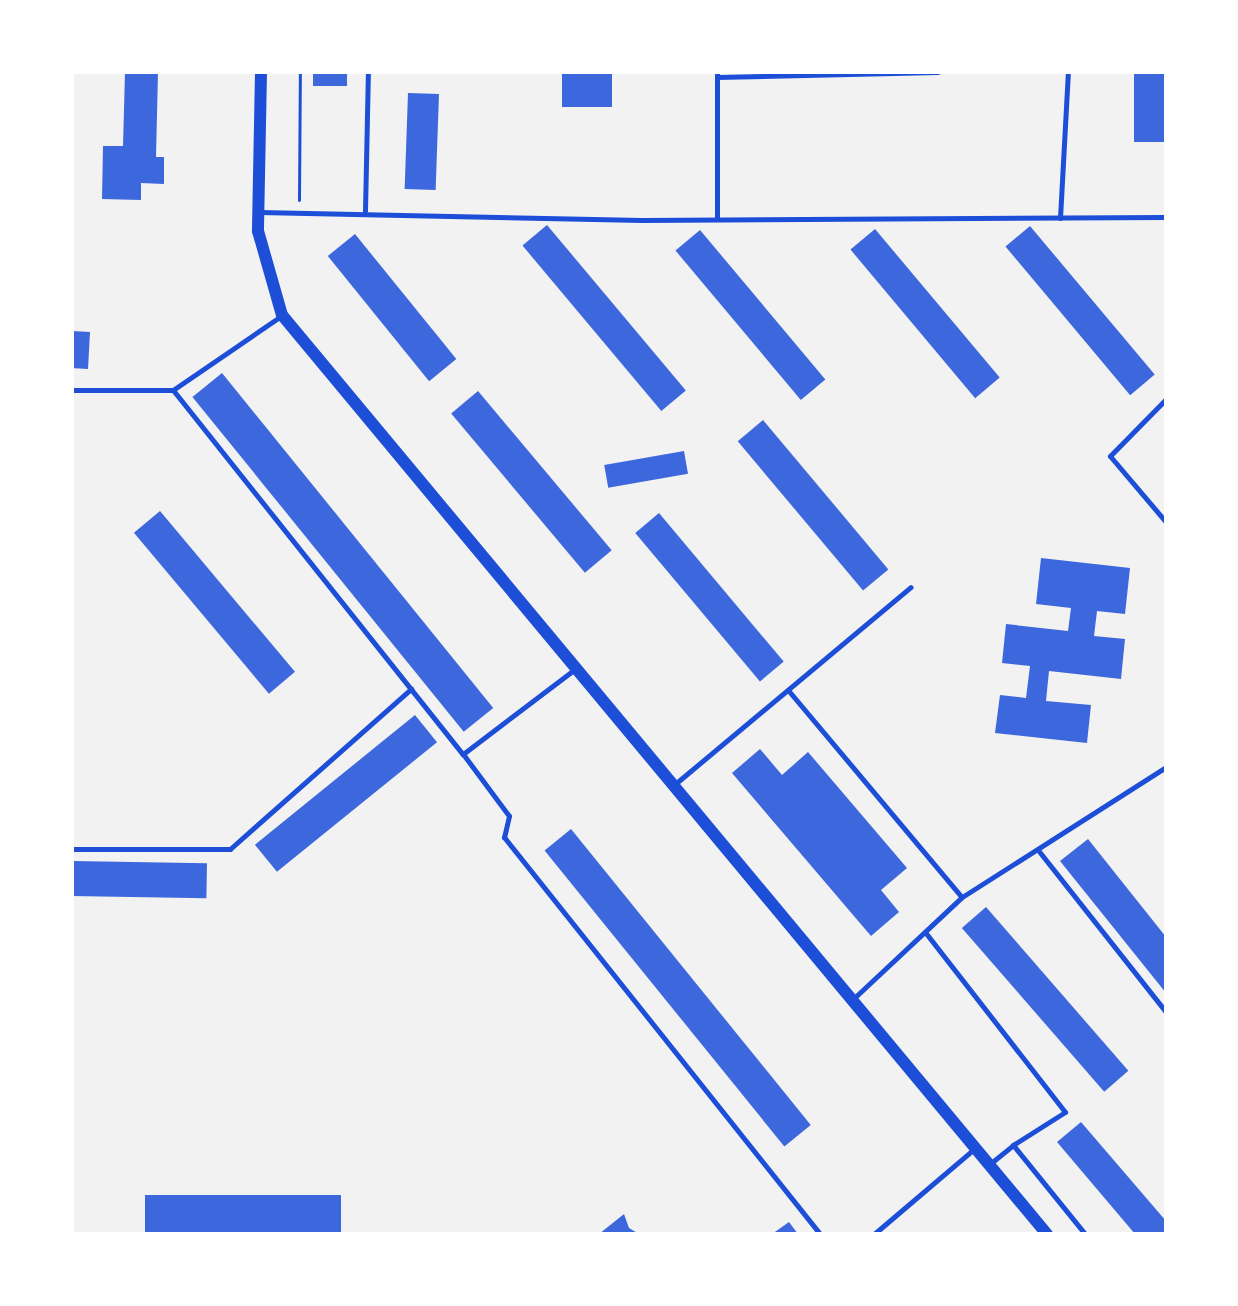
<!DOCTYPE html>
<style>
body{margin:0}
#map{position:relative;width:1238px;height:1306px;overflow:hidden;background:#f2f2f2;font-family:"Alegreya Sans",sans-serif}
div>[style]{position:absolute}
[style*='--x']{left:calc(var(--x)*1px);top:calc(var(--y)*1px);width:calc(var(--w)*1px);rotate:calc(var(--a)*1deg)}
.building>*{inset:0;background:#3d67dc;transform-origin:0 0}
.path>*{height:3px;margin:-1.5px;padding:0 1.5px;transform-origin:1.5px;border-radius:1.5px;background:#1d4ed8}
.service>*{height:5px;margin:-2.5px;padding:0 2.5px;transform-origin:2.5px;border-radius:2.5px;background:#1d4ed8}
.tertiary>*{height:12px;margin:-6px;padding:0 6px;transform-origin:6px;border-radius:6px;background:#1d4ed8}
span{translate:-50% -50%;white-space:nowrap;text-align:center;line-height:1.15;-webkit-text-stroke:6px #fff;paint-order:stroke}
.frame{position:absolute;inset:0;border:74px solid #fff;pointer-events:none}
</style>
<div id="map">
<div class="building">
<div style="clip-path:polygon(125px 72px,158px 72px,156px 157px,164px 157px,164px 184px,141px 183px,141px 200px,102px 199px,103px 146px,123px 146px)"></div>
<div style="left:313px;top:72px;width:34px;height:14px"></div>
<div style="left:562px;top:72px;width:50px;height:35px"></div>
<div style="left:1134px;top:72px;width:32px;height:70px"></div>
<div style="left:408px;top:93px;width:31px;height:96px;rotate:2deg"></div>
<div style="left:547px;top:225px;width:216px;height:32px;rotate:50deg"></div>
<div style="left:1030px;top:226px;width:194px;height:32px;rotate:50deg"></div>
<div style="left:875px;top:229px;width:194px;height:32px;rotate:50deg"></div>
<div style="left:700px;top:230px;width:195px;height:32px;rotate:50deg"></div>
<div style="left:355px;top:234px;width:161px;height:35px;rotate:51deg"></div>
<div style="left:72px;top:331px;width:18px;height:37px;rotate:3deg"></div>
<div style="left:222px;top:373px;width:431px;height:38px;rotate:51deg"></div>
<div style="left:478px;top:391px;width:208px;height:35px;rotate:50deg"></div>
<div style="left:763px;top:420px;width:195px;height:33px;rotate:50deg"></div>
<div style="left:684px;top:451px;width:23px;height:81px;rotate:80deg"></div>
<div style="left:160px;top:511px;width:210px;height:34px;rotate:50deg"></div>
<div style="left:659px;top:513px;width:194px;height:31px;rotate:50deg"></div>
<div style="clip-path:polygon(1041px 558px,1130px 568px,1125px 614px,1097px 611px,1094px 636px,1125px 639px,1121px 679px,1049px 671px,1046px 701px,1091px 705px,1087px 743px,995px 733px,1000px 695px,1026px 698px,1030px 666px,1002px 663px,1006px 624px,1068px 631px,1071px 608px,1036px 604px)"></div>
<div style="left:415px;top:715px;width:35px;height:206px;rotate:51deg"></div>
<div style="clip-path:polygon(760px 749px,782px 775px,808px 752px,907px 868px,881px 890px,899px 912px,871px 936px,732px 773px)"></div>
<div style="left:571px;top:829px;width:381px;height:34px;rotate:51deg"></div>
<div style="clip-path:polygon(1088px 839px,1166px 937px,1166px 993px,1060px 861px)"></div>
<div style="left:72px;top:861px;width:135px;height:35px;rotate:1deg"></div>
<div style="left:986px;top:907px;width:217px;height:32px;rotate:49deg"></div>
<div style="clip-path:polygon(1081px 1122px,1166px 1221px,1166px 1234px,1135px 1234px,1057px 1142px)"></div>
<div style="left:145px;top:1195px;width:196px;height:38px"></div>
<div style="clip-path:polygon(624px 1214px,629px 1228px,639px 1234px,599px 1234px)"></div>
<div style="clip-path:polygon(789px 1222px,798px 1234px,772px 1234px)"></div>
</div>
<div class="path">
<div style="--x:299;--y:200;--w:128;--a:-89.6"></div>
</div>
<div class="service">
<div style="--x:717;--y:72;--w:147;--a:90"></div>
<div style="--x:717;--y:77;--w:221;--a:-1.3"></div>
<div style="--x:365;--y:211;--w:139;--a:-88.8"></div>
<div style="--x:259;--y:212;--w:383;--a:1.2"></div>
<div style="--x:642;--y:220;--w:524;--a:-0.33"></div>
<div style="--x:1060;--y:218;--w:146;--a:-86.9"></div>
<div style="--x:281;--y:316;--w:131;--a:145.6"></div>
<div style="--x:173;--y:390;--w:465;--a:51.5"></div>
<div style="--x:72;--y:390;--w:101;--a:0"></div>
<div style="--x:1166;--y:399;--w:80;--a:134.5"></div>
<div style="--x:1110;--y:456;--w:87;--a:49.7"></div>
<div style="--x:575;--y:669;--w:141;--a:142.8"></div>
<div style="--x:463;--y:754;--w:77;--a:53.4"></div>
<div style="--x:509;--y:816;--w:22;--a:103"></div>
<div style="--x:504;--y:837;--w:507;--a:51.48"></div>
<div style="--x:788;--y:690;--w:270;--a:50"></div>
<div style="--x:675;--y:784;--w:307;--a:-39.9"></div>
<div style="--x:72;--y:849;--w:158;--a:0"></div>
<div style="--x:230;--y:849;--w:242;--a:-41.5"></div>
<div style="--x:1038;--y:850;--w:206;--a:51.7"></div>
<div style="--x:925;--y:932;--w:228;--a:52.1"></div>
<div style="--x:1065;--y:1112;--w:62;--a:147.6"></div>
<div style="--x:853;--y:999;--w:149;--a:-43.1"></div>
<div style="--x:962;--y:897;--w:242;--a:-32.5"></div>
<div style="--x:991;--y:1163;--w:28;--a:-39"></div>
<div style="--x:1013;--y:1145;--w:114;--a:51"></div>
<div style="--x:874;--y:1234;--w:133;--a:-40.4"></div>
</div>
<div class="tertiary">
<div style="--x:261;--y:72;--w:159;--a:91.1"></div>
<div style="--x:258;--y:231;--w:87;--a:74.1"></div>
<div style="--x:282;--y:315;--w:1196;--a:50.23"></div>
</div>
<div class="frame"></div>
</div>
